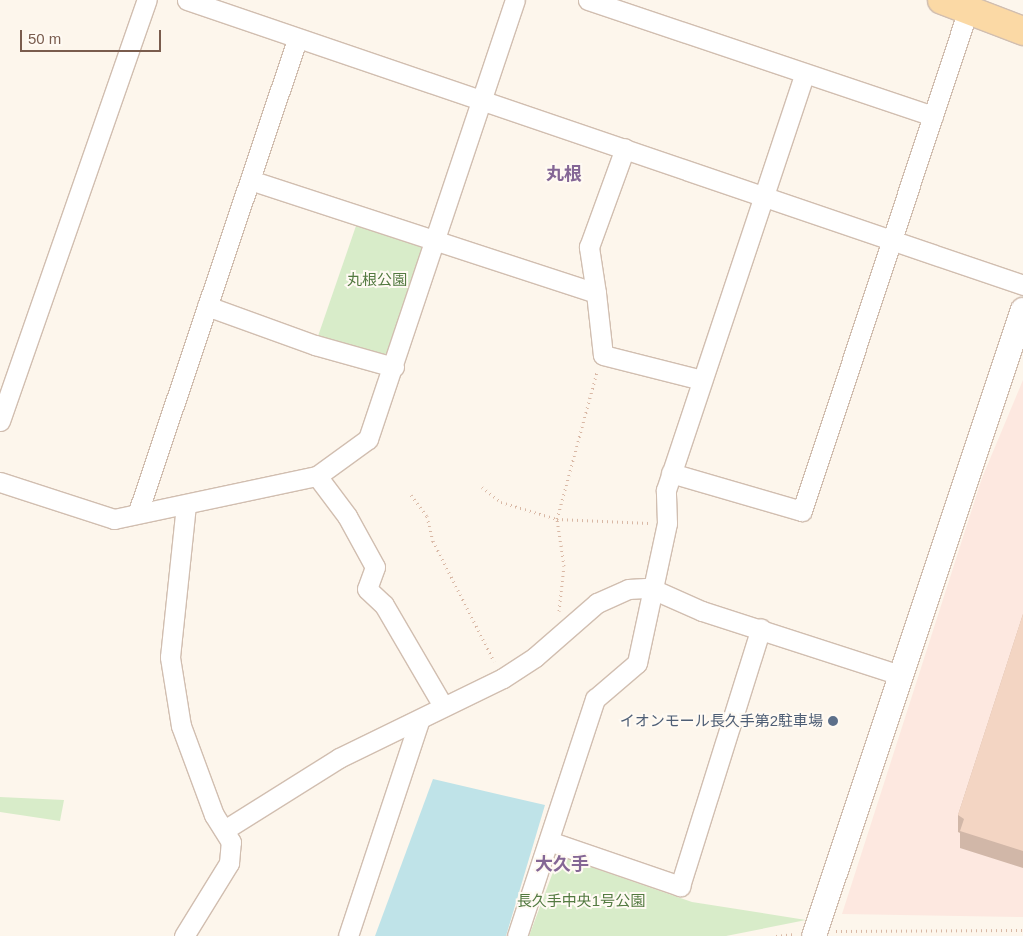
<!DOCTYPE html>
<meta charset="utf-8">
<style>
body{margin:0}
#map{position:relative;width:1023px;height:936px;overflow:hidden;background:#fdf6ec;font-family:Helvetica,"Noto Sans JP",sans-serif}
div>[style]{position:absolute}
[style*='--x']{left:calc(var(--x)*1px);top:calc(var(--y)*1px);width:calc(var(--w)*1px);rotate:calc(var(--a)*1deg)}
.commercial>*{inset:0;background:#fde8e0}
.green>*{inset:0;background:#d8ecc9;transform-origin:0 0}
.water>*{inset:0;background:#bfe3e8}
.path>*{height:3px;margin-top:-1.5px;transform-origin:0;background:repeating-linear-gradient(90deg,#d9b8a5 0 1px,transparent 0 5px)}
.roads{filter:drop-shadow(1px 0 #d1beb0) drop-shadow(-1px 0 #d1beb0) drop-shadow(0 1px #d1beb0) drop-shadow(0 -1px #d1beb0)}
.minor>*{height:19px;margin:-9.5px;padding:0 9.5px;transform-origin:9.5px;border-radius:9.5px;background:#fff}
.tertiary>*{height:24px;margin:-12px;padding:0 12px;transform-origin:12px;border-radius:12px;background:#fff}
.primary>*{height:28px;margin:-14px;padding:0 14px;transform-origin:14px;border-radius:14px;background:#fbd9a5}
.wall>*{inset:0;background:#d1b7a8}
.building>*{inset:0;background:#f3d5c3}
.dots>*{width:14px;height:14px;translate:-50% -50%;box-sizing:border-box;border:2px solid #fffaf3;border-radius:50%}
span{translate:-50% -50%;white-space:nowrap;text-align:center;line-height:1.15;-webkit-text-stroke:4px #fffaf3;paint-order:stroke}
.park-label{font-size:15px;color:#537a41}
.service-label{font-size:15px;color:#4e5e75}
.right{translate:-100% -50%;text-align:right}
.quarter-label{font-size:18px;color:#846695;font-weight:700}
.scale{position:absolute;left:20px;top:30px;width:141px;height:22px;box-sizing:border-box;border:2px solid #7a5c4d;border-top:0;padding-left:6px;font-size:15px;line-height:18px;white-space:nowrap;color:#7a5c4d;-webkit-text-stroke:4px #fffaf3;paint-order:stroke}
</style>
<div id="map">
<div class="commercial">
<div style="clip-path:polygon(1023px 380px,1023px 917px,842px 914px,982px 478px)"></div>
</div>
<div class="green">
<div style="left:357px;top:223px;width:72px;height:122px;rotate:19deg"></div>
<div style="clip-path:polygon(0 797px,64px 800px,60px 821px,0 812px)"></div>
<div style="clip-path:polygon(559px 856px,692px 902px,806px 920px,726px 936px,529px 936px)"></div>
</div>
<div class="water">
<div style="clip-path:polygon(433px 779px,545px 805px,506px 936px,375px 936px)"></div>
</div>
<div class="path">
<div style="--x:482;--y:487;--w:24;--a:38"></div>
<div style="--x:501;--y:502;--w:59;--a:16.9"></div>
<div style="--x:557;--y:519;--w:92;--a:2.5"></div>
<div style="--x:411;--y:495;--w:26;--a:53"></div>
<div style="--x:427;--y:516;--w:26;--a:77"></div>
<div style="--x:433;--y:541;--w:135;--a:63.1"></div>
<div style="--x:559;--y:611;--w:45;--a:-83.7"></div>
<div style="--x:564;--y:566;--w:48;--a:-98.5"></div>
<div style="--x:557;--y:519;--w:152;--a:-74.8"></div>
<div style="--x:836;--y:931;--w:187;--a:-0.3"></div>
<div style="--x:776;--y:936;--w:19;--a:-6"></div>
</div>
<div class="roads">
<div class="minor">
<div style="--x:187;--y:0;--w:883;--a:18.82"></div>
<div style="--x:588;--y:0;--w:364;--a:18.6"></div>
<div style="--x:250;--y:180;--w:364;--a:18.1"></div>
<div style="--x:596;--y:293;--w:47;--a:-98.7"></div>
<div style="--x:589;--y:247;--w:105;--a:-70"></div>
<div style="--x:596;--y:293;--w:62;--a:83.6"></div>
<div style="--x:603;--y:355;--w:102;--a:14.2"></div>
<div style="--x:207;--y:306;--w:115;--a:19.9"></div>
<div style="--x:315;--y:345;--w:82;--a:15.6"></div>
<div style="--x:0;--y:421;--w:446;--a:-70.8"></div>
<div style="--x:671;--y:473;--w:136;--a:16.2"></div>
<div style="--x:802;--y:511;--w:528;--a:-71.67"></div>
<div style="--x:317;--y:476;--w:50;--a:53.1"></div>
<div style="--x:347;--y:516;--w:58;--a:61.2"></div>
<div style="--x:375;--y:567;--w:23;--a:110"></div>
<div style="--x:367;--y:589;--w:23;--a:43"></div>
<div style="--x:384;--y:605;--w:117;--a:59.7"></div>
<div style="--x:0;--y:482;--w:120;--a:18"></div>
<div style="--x:114;--y:519;--w:208;--a:-12"></div>
<div style="--x:317;--y:476;--w:63;--a:-36"></div>
<div style="--x:368;--y:439;--w:463;--a:-71.5"></div>
<div style="--x:138;--y:512;--w:499;--a:-71.4"></div>
<div style="--x:226;--y:829;--w:133;--a:-32.1"></div>
<div style="--x:339;--y:758;--w:182;--a:-26"></div>
<div style="--x:503;--y:678;--w:38;--a:-33"></div>
<div style="--x:535;--y:657;--w:82;--a:-41.1"></div>
<div style="--x:597;--y:603;--w:34;--a:-24"></div>
<div style="--x:628;--y:589;--w:22;--a:-3"></div>
<div style="--x:650;--y:588;--w:57;--a:23.9"></div>
<div style="--x:702;--y:611;--w:208;--a:17.9"></div>
<div style="--x:549;--y:841;--w:139;--a:19"></div>
<div style="--x:680;--y:886;--w:270;--a:-72.6"></div>
<div style="--x:184;--y:936;--w:86;--a:-58.3"></div>
<div style="--x:229;--y:863;--w:21;--a:-85"></div>
<div style="--x:231;--y:842;--w:32;--a:-122"></div>
<div style="--x:214;--y:815;--w:95;--a:-110.3"></div>
<div style="--x:181;--y:726;--w:70;--a:-99.1"></div>
<div style="--x:170;--y:657;--w:153;--a:-84"></div>
<div style="--x:348;--y:936;--w:226;--a:-71.7"></div>
<div style="--x:517;--y:936;--w:250;--a:-71.8"></div>
<div style="--x:595;--y:699;--w:55;--a:-40.6"></div>
<div style="--x:637;--y:663;--w:143;--a:-77.9"></div>
<div style="--x:667;--y:523;--w:33;--a:-92"></div>
<div style="--x:666;--y:490;--w:438;--a:-71.6"></div>
</div>
<div class="tertiary">
<div style="--x:814;--y:936;--w:660;--a:-71.54"></div>
</div>
<div class="primary">
<div style="--x:942;--y:0;--w:87;--a:20.9"></div>
</div>
</div>
<div class="wall">
<div style="clip-path:polygon(1023px 614px,1023px 868px,960px 848px,960px 833px,958px 832px,958px 815px)"></div>
</div>
<div class="building">
<div style="clip-path:polygon(1023px 614px,1023px 851px,960px 831px,964px 819px,958px 815px)"></div>
</div>
<div class="dots">
<div style="left:833px;top:721px;background:#5c6f8a"></div>
</div>
<div class="park-label">
<span style="left:377px;top:280px">丸根公園</span>
<span style="left:581px;top:901px">長久手中央1号公園</span>
</div>
<div class="service-label">
<span class="right" style="left:823px;top:721px">イオンモール長久手第2駐車場</span>
</div>
<div class="quarter-label">
<span style="left:564px;top:174px">丸根</span>
<span style="left:562px;top:864px">大久手</span>
</div>
<div class="scale">50 m</div>
</div>
